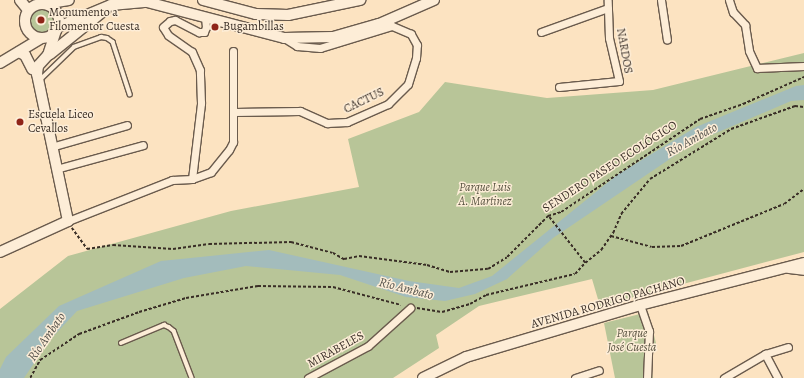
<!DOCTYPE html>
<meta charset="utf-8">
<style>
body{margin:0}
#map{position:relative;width:804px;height:378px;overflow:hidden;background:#fce3c1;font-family:Alegreya,serif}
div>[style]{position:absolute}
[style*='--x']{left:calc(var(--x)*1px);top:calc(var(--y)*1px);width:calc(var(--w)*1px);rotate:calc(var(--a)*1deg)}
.green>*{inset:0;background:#b8c598}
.round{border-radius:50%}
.water>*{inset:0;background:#a3bcbc}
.path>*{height:1.5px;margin-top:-0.75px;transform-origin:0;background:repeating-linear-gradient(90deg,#392e26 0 3px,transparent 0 5px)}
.roads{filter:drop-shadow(1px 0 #6a5b4d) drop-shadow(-1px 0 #6a5b4d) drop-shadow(0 1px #6a5b4d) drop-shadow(0 -1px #6a5b4d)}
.lane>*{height:3.5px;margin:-1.75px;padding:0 1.75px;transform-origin:1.75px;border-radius:1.75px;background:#fdedd7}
.street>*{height:7px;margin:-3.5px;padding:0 3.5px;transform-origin:3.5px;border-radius:3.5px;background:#fdedd7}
.secondary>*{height:10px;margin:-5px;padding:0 5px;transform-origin:5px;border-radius:5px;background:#fdedd7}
.secondary>.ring{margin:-5px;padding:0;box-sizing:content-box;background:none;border:10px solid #fdedd7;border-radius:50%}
.dots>*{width:11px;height:11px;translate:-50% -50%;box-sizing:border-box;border:2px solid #fdedd7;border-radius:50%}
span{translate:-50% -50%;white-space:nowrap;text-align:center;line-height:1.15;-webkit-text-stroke:3px #fdedd7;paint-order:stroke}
.poi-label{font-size:12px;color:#392e26}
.left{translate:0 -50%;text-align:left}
.street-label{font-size:12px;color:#392e26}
.park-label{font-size:12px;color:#595442;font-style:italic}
.water-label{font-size:13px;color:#54524c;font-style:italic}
</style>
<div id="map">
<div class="green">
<div class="round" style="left:26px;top:6px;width:30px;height:30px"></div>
<div style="clip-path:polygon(804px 53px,804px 252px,600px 306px,592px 279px,479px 306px,436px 335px,439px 348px,393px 378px,0 378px,0 309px,68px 256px,231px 211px,359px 187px,348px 139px,419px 112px,445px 82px,547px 98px,653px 90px)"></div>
<div style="clip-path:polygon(648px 312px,656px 343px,650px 363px,653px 378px,615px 378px,604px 323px)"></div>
</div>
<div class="water">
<div style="clip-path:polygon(804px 85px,804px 100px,791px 101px,695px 142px,553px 238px,507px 279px,475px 294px,445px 301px,406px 297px,340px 275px,246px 266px,184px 278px,77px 311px,49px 341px,24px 378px,0 378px,0 369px,6px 357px,59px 306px,161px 261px,269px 250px,409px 281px,459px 288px,492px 276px,617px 175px,696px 127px,796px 86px)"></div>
</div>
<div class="path">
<div style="--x:72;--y:228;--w:26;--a:54"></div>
<div style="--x:87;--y:249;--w:26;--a:-9"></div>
<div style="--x:113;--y:245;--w:60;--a:3.8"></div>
<div style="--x:173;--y:249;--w:36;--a:-8"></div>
<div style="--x:209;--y:244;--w:82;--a:-1.4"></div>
<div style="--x:291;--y:242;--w:43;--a:14.7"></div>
<div style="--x:333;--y:253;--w:13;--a:29"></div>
<div style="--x:344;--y:259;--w:15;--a:-11"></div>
<div style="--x:359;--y:256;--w:69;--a:7.5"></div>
<div style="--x:427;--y:265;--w:24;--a:17"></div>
<div style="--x:450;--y:272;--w:38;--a:-5"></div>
<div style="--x:488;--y:269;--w:22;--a:-32"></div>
<div style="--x:507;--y:257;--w:58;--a:-45"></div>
<div style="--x:548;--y:216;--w:14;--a:-17"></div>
<div style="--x:561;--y:212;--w:167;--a:-33.8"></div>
<div style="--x:700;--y:119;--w:46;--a:-19.2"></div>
<div style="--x:743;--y:104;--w:67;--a:-23.9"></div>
<div style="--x:611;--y:236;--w:42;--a:15"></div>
<div style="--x:652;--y:247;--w:29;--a:-2"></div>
<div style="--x:681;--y:246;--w:111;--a:-22.2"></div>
<div style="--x:784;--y:204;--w:25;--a:-37"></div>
<div style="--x:585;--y:263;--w:21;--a:-39"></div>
<div style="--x:601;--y:250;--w:21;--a:-55"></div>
<div style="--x:613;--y:233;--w:21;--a:-67"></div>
<div style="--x:621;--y:214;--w:45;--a:-50.4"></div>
<div style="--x:650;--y:179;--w:95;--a:-31.7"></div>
<div style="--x:731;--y:129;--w:68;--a:-19.8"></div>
<div style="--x:795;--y:106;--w:9;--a:6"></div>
<div style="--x:417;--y:308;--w:25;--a:9"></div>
<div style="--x:442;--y:312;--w:29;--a:-16"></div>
<div style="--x:470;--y:304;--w:18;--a:-29"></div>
<div style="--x:486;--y:295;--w:91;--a:-13.3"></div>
<div style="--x:575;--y:274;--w:15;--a:-48"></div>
<div style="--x:585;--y:263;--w:60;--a:-128.2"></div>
<div style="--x:30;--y:378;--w:21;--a:-61"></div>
<div style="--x:40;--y:360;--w:47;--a:-33.7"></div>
<div style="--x:79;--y:334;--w:64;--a:-20.1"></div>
<div style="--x:139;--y:312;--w:49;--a:-16.6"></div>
<div style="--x:186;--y:298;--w:73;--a:-9.5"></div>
<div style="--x:258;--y:286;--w:75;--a:0.8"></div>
<div style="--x:333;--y:287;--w:70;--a:14.8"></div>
</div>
<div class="roads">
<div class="lane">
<div style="--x:40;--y:80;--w:47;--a:-44.1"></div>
<div style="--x:74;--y:47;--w:29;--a:-20"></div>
<div style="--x:101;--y:37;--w:6;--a:9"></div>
<div style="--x:107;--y:38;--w:7;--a:34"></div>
<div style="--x:113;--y:42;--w:55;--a:71.9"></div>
<div style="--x:121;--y:343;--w:47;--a:-22.7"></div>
<div style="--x:164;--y:325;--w:5;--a:22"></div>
<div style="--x:169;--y:327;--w:6;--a:39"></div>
<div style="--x:174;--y:331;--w:50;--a:69"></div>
</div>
<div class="street">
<div style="--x:661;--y:0;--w:40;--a:81.5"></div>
<div style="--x:729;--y:0;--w:13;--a:72"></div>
<div style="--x:733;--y:12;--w:18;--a:47"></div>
<div style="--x:745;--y:25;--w:26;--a:81"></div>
<div style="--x:749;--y:51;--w:19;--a:65"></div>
<div style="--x:757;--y:68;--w:47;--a:-2.4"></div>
<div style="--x:541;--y:32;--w:71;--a:-19.7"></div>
<div style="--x:559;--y:87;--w:60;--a:-5.7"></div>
<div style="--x:619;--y:81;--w:44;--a:-103.1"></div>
<div style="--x:609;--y:38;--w:38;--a:-92"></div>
<div style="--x:234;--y:112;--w:66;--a:-0.9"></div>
<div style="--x:300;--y:111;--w:30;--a:24"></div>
<div style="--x:327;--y:123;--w:20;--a:-3"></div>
<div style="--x:347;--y:122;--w:45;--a:-23.7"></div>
<div style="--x:388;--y:104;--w:28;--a:-45"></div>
<div style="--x:408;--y:84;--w:27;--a:-73"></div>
<div style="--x:416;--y:58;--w:13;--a:-86"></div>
<div style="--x:417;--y:45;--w:13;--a:-119"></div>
<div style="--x:411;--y:34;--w:21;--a:-157"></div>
<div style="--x:392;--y:26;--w:75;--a:163"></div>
<div style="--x:320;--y:48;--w:23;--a:-175"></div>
<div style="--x:297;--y:46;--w:15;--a:-148"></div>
<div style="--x:51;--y:147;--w:79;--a:-16.1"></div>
<div style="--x:56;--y:169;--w:90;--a:-15.4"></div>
<div style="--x:192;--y:179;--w:77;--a:-83.2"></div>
<div style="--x:201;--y:103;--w:33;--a:-92"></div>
<div style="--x:200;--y:70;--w:20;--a:-114"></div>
<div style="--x:192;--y:52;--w:29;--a:-145"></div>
<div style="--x:168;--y:35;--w:9;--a:-122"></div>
<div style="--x:163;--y:27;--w:9;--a:-41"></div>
<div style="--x:170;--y:21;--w:5;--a:-11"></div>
<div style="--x:175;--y:20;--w:27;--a:27"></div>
<div style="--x:199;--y:32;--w:5;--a:0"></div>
<div style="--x:204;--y:32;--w:5;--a:-68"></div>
<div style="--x:206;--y:27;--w:9;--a:-96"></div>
<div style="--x:68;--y:221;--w:112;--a:-21.5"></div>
<div style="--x:172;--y:180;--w:20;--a:-3"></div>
<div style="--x:192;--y:179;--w:20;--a:-20"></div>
<div style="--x:211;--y:172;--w:28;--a:-51"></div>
<div style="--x:229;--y:150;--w:9;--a:-63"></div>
<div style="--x:233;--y:142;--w:91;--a:-90"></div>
<div style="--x:788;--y:269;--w:16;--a:7"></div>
<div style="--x:640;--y:305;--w:28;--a:71"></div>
<div style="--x:649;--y:331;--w:47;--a:92.4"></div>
<div style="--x:765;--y:354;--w:27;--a:62"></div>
<div style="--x:308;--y:378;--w:68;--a:-28.1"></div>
<div style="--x:368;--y:346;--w:57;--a:-42.1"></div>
<div style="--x:575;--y:378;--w:25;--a:-18"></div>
<div style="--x:724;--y:378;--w:48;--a:-30.3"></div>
<div style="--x:765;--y:354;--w:24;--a:-17"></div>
</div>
<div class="secondary">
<div style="--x:20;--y:0;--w:13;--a:51"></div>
<div style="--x:203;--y:0;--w:55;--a:14.8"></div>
<div style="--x:256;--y:14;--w:32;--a:2"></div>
<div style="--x:288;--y:15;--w:74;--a:-11.8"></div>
<div class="ring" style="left:25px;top:4px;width:24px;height:24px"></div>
<div style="--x:44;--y:4;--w:25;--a:-9"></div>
<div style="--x:58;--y:27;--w:57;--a:-22.5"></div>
<div style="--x:111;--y:5;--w:36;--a:-5"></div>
<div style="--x:147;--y:2;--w:142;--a:14.7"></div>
<div style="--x:284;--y:38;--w:49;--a:-1.2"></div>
<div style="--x:333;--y:37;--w:48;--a:-15.8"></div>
<div style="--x:379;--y:24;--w:60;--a:-23.6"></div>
<div style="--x:19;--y:52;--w:7;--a:27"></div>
<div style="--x:25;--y:55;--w:16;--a:63"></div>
<div style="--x:50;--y:54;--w:72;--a:-38.8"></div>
<div style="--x:0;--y:63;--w:47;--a:-31"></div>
<div style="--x:0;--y:252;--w:75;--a:-24.5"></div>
<div style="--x:68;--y:221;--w:150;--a:-101.9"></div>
<div style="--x:37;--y:74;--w:8;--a:-83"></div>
<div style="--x:38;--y:66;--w:15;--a:-48"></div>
<div style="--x:48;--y:55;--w:25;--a:-72"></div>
<div style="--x:423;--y:378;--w:48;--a:-26"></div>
<div style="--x:466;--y:357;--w:182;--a:-16.6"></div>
<div style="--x:640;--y:305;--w:169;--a:-14.4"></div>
</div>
</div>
<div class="dots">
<div style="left:41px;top:20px;background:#8f2418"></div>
<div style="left:215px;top:27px;background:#8f2418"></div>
<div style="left:20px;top:122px;background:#8f2418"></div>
</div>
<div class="poi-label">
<span class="left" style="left:49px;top:20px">Monumento a<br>Filomentor Cuesta</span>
<span class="left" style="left:223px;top:27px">Bugambillas</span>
<span class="left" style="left:28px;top:122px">Escuela Liceo<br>Cevallos</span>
</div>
<div class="street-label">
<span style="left:624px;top:51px;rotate:80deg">NARDOS</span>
<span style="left:364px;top:101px;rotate:-26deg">CACTUS</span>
<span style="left:610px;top:167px;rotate:-33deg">SENDERO PASEO ECOLÓGICO</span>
<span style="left:608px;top:303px;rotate:-16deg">AVENIDA RODRIGO PACHANO</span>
<span style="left:336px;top:350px;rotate:-29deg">MIRABELES</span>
</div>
<div class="park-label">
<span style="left:485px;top:195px">Parque Luis<br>A. Martinez</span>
<span style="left:632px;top:341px">Parque<br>José Cuesta</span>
</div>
<div class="water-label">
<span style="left:692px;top:140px;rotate:-29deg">Río Ambato</span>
<span style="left:406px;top:289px;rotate:14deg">Río Ambato</span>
<span style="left:47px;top:337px;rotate:-55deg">Río Ambato</span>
</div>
</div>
